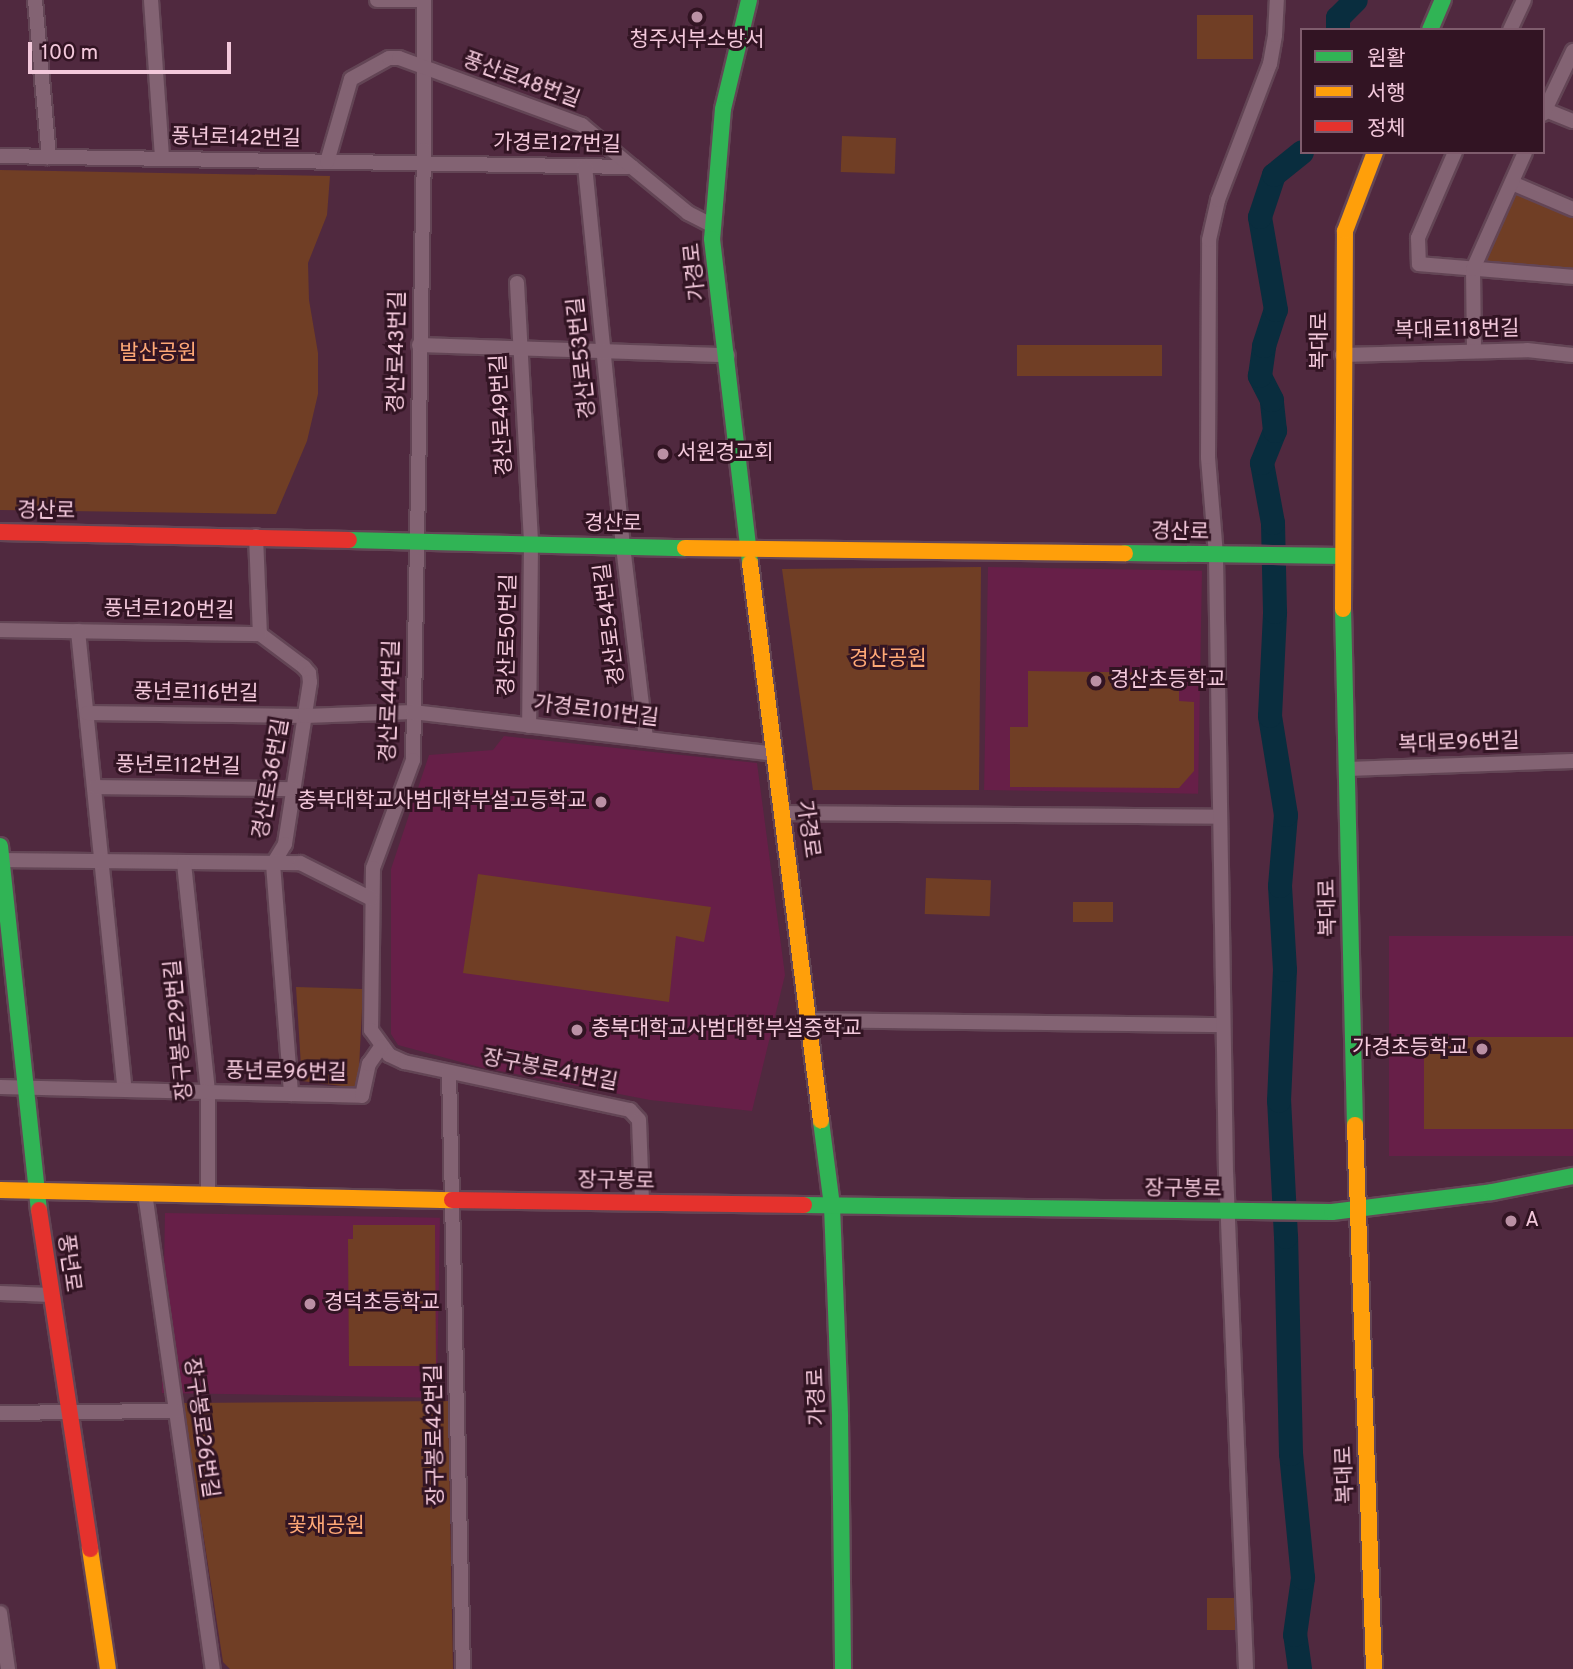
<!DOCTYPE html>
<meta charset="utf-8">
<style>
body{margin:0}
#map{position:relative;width:1573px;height:1669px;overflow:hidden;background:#50293f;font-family:Overpass,"Noto Sans KR",sans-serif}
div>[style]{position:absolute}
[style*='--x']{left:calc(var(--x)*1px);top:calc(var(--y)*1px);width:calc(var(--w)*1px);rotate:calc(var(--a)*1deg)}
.built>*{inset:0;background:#671f48;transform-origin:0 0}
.green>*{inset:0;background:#703e25;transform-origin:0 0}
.river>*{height:24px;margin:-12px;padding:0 12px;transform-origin:12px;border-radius:12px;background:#092d3e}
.roads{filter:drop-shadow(2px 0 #634555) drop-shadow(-2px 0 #634555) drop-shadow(0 2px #634555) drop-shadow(0 -2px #634555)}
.street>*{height:14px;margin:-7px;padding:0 7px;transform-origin:7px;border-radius:7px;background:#836373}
.fast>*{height:16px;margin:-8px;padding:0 8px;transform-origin:8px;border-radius:8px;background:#30b455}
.slow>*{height:16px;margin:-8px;padding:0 8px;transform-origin:8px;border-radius:8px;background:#ff9f0a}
.jam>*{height:16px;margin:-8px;padding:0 8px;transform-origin:8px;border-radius:8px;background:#e5322d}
.dots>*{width:19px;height:19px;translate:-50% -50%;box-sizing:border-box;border:4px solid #321423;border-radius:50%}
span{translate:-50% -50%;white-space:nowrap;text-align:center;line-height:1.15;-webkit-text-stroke:6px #321423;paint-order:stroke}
.poi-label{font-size:21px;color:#f3c8db}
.left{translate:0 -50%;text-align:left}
.right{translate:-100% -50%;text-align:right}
.street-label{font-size:21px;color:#f3c8db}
.park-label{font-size:21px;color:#fea876}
.legend{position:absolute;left:1300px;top:28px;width:245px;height:126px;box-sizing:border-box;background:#321423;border:2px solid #7f5c6d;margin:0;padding:9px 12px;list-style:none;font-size:21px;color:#f3c8db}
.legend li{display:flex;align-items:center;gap:14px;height:35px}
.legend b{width:35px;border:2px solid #7f5c6d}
.scale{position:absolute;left:28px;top:42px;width:203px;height:32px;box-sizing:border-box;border:4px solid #f3c8db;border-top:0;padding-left:9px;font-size:21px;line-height:24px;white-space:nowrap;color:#f3c8db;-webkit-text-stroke:5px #321423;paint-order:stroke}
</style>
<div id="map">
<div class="built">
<div style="left:988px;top:567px;width:214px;height:223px;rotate:1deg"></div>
<div style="clip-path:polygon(504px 736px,757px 763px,785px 975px,752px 1111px,650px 1100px,479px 1067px,398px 1045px,391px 1034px,391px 869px,429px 755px,493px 750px)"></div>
<div style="left:1573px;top:936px;width:220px;height:184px;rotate:90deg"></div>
<div style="left:165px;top:1213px;width:275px;height:180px;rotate:1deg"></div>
</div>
<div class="green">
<div style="left:1197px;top:15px;width:56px;height:44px"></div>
<div style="left:842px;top:136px;width:54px;height:36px;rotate:2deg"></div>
<div style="clip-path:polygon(0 170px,330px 176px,327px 215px,308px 263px,309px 300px,318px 353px,318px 394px,307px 441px,276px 514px,0 510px)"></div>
<div style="clip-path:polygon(1514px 191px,1573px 215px,1573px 270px,1480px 263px)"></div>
<div style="left:1017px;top:345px;width:145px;height:31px"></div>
<div style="clip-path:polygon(981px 567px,979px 790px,813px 790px,782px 569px)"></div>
<div style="clip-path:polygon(1028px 671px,1179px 673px,1179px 701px,1194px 702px,1194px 771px,1179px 788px,1010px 787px,1010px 727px,1028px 727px)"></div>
<div style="clip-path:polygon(478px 874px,711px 907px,704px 942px,676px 936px,669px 1002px,463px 973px)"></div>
<div style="left:926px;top:878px;width:65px;height:36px;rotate:2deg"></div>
<div style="left:1073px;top:902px;width:40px;height:20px"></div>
<div style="clip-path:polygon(296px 987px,363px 989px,358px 1088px,302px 1081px)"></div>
<div style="left:1573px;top:1037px;width:92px;height:149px;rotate:90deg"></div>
<div style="clip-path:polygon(353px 1225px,435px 1225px,436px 1366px,349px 1366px,348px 1239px,353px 1239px)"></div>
<div style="clip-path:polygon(448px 1401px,453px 1669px,230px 1669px,223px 1662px,183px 1403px)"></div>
<div style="left:1207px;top:1598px;width:28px;height:32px"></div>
</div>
<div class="river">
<div style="--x:1338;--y:30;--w:12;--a:-90"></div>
<div style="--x:1338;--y:18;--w:25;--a:-45"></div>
<div style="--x:1300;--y:1669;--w:34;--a:-98"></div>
<div style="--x:1295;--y:1635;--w:58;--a:-82"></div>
<div style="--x:1303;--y:1578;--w:125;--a:-95.5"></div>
<div style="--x:1291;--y:1454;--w:217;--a:-91.3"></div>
<div style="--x:1286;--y:1237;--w:136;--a:-92.9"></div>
<div style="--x:1279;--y:1101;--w:131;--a:-87.4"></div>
<div style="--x:1285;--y:970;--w:84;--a:-93.4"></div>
<div style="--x:1280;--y:886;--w:71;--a:-85.2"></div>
<div style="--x:1286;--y:815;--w:100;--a:-99.2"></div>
<div style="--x:1270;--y:716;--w:104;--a:-87.2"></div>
<div style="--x:1275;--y:612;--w:89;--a:-91.3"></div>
<div style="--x:1273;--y:523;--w:61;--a:-100.4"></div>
<div style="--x:1262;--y:463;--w:35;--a:-68"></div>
<div style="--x:1275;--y:431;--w:31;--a:-96"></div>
<div style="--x:1272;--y:400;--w:27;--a:-117"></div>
<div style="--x:1260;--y:376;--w:30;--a:-82"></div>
<div style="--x:1264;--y:346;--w:38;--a:-72"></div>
<div style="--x:1276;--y:310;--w:94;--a:-99.8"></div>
<div style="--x:1260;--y:217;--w:44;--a:-71.6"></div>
<div style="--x:1274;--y:175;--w:36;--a:-39"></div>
</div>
<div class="roads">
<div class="street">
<div style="--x:35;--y:0;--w:158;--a:84.9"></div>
<div style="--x:151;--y:0;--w:159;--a:86"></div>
<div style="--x:377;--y:0;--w:47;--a:0"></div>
<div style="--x:424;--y:0;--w:150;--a:90"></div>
<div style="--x:424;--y:150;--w:610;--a:91.03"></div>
<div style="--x:413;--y:760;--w:115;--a:110.3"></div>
<div style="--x:373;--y:868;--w:162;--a:90.7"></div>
<div style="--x:371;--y:1030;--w:31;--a:54"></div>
<div style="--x:389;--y:1055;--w:17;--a:25"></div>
<div style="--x:404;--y:1062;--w:231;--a:12"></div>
<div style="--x:630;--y:1110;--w:13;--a:48"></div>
<div style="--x:639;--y:1120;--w:83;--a:87.9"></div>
<div style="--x:1510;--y:30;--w:33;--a:-65"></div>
<div style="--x:1543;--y:109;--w:32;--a:22"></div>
<div style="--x:1543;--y:114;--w:70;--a:-64.5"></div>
<div style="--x:1455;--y:152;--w:94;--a:113.3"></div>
<div style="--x:1418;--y:238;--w:26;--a:88"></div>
<div style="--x:1419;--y:264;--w:155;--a:4.8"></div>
<div style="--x:0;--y:156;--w:632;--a:1"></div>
<div style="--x:632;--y:167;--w:72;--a:39.4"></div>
<div style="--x:688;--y:213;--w:28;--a:27"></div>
<div style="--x:327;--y:162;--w:86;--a:-73.9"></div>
<div style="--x:351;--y:79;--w:43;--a:-28.9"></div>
<div style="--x:389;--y:58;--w:10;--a:0"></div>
<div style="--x:399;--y:58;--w:195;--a:20.1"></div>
<div style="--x:582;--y:125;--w:65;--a:40"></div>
<div style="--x:585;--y:166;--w:382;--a:84.3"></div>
<div style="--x:623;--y:546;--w:194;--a:83.2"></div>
<div style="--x:1512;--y:183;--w:66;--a:23.1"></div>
<div style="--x:517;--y:283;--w:261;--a:86.9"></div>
<div style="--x:531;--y:544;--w:182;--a:90.6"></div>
<div style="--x:419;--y:345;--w:309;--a:1.9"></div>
<div style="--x:1474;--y:350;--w:81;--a:-90.7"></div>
<div style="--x:1473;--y:269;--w:128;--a:-66"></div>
<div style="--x:1342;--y:355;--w:185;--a:-1.5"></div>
<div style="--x:1527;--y:350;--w:46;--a:6.2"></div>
<div style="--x:256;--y:536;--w:98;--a:87.7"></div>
<div style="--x:260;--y:634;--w:55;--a:36.9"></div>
<div style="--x:304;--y:667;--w:8;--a:50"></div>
<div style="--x:309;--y:673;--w:9;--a:84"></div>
<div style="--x:310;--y:682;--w:164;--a:98.8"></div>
<div style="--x:285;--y:844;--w:23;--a:121"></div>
<div style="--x:273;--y:864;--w:231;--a:85.5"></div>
<div style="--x:0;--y:630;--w:260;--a:0.9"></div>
<div style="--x:78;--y:631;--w:461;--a:84.2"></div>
<div style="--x:87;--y:713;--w:218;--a:0.8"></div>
<div style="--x:305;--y:716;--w:108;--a:-2.1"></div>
<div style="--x:413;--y:712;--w:363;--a:6.6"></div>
<div style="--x:1347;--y:769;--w:226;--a:-2"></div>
<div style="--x:95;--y:787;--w:198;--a:0.6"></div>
<div style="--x:784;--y:813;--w:434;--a:0.5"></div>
<div style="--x:0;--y:860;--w:300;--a:0.6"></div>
<div style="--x:300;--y:863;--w:80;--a:26.6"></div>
<div style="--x:184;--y:863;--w:230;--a:84"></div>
<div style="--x:208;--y:1092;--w:103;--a:90"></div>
<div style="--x:809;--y:1020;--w:414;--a:0.7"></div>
<div style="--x:449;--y:1072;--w:597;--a:88.66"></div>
<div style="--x:0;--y:1087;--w:362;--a:1.4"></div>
<div style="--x:362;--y:1096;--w:33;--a:-78"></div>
<div style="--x:369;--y:1064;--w:21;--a:-55"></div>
<div style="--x:145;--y:1193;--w:481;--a:81.9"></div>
<div style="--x:0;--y:1293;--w:51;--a:2.2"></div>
<div style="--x:0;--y:1413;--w:176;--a:-0.7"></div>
<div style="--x:0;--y:1613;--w:57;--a:81.9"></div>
<div style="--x:1246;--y:1669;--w:496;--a:-92.3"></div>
<div style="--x:1226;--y:1173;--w:618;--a:-90.93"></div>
<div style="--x:1216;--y:555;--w:98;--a:-94.7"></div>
<div style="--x:1208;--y:457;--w:217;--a:-89.7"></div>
<div style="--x:1209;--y:240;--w:41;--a:-77.3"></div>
<div style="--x:1218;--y:200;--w:146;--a:-69.1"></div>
<div style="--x:1270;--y:64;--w:29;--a:-80"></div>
<div style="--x:1275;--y:35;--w:35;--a:-87"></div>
</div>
<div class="fast">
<div style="--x:749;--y:0;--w:112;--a:103.4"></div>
<div style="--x:723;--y:109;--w:130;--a:94.8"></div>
<div style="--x:712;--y:239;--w:326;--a:83.3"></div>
<div style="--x:1430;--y:30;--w:33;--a:-67"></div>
<div style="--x:349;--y:540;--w:336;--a:1.4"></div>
<div style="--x:1125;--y:553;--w:217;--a:0.8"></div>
<div style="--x:1343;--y:609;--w:516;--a:88.67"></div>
<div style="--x:0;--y:846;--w:366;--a:83.9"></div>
<div style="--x:821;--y:1121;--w:86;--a:82.6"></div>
<div style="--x:832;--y:1206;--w:211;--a:87.8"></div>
<div style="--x:840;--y:1417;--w:252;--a:89.3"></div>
<div style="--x:804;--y:1205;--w:528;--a:0.76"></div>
<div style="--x:1332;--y:1212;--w:161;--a:-7.1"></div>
<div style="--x:1492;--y:1192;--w:83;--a:-11.2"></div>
</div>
<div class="slow">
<div style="--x:685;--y:548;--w:440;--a:0.7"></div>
<div style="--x:750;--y:563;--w:562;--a:82.75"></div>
<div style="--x:1343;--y:609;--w:378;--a:-89.7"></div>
<div style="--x:1345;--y:231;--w:85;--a:-69.2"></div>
<div style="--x:1355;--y:1125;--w:544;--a:88"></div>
<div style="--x:0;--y:1190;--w:452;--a:1.3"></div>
<div style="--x:90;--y:1549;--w:121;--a:81.5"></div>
</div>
<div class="jam">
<div style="--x:0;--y:532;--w:349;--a:1.3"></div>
<div style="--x:452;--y:1200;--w:352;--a:0.8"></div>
<div style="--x:39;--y:1210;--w:343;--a:81.4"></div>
</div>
</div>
<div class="dots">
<div style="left:697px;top:17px;background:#ba90a4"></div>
<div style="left:663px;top:454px;background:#ba90a4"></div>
<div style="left:1096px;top:681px;background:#ba90a4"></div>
<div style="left:601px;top:802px;background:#ba90a4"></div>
<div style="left:577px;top:1030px;background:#ba90a4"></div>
<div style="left:1482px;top:1049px;background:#ba90a4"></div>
<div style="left:1511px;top:1221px;background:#ba90a4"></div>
<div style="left:310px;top:1304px;background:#ba90a4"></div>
</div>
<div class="poi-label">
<span style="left:697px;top:41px">청주서부소방서</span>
<span class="left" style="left:677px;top:454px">서원경교회</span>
<span class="left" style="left:1110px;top:681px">경산초등학교</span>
<span class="right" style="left:587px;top:802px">충북대학교사범대학부설고등학교</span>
<span class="left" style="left:591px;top:1030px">충북대학교사범대학부설중학교</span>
<span class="right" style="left:1468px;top:1049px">가경초등학교</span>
<span class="left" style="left:1525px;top:1221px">A</span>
<span class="left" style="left:324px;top:1304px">경덕초등학교</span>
</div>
<div class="street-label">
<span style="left:521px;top:81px;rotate:20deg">풍산로48번길</span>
<span style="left:236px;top:139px;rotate:1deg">풍년로142번길</span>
<span style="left:557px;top:145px;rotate:1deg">가경로127번길</span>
<span style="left:696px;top:272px;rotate:-96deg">가경로</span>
<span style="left:1457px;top:331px;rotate:-1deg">복대로118번길</span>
<span style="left:1321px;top:341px;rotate:-90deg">복대로</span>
<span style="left:398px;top:352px;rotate:-89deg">경산로43번길</span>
<span style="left:583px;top:358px;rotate:-96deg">경산로53번길</span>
<span style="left:503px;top:415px;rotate:-93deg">경산로49번길</span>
<span style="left:46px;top:512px;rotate:1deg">경산로</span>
<span style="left:613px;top:525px;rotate:1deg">경산로</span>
<span style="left:1180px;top:533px;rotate:1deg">경산로</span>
<span style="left:169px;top:611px;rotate:1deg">풍년로120번길</span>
<span style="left:611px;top:624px;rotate:-97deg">경산로54번길</span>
<span style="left:509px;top:635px;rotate:-89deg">경산로50번길</span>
<span style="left:196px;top:694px;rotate:1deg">풍년로116번길</span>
<span style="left:391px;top:701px;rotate:-88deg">경산로44번길</span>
<span style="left:596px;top:712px;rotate:7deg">가경로101번길</span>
<span style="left:1459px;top:744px;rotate:-2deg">복대로96번길</span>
<span style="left:178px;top:767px;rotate:1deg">풍년로112번길</span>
<span style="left:272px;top:779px;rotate:-80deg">경산로36번길</span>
<span style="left:807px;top:829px;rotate:82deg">가경로</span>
<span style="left:1329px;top:908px;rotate:-91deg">복대로</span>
<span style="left:180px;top:1030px;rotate:-95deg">장구봉로29번길</span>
<span style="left:550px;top:1071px;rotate:11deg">장구봉로41번길</span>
<span style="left:286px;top:1073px;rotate:1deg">풍년로96번길</span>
<span style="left:616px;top:1182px;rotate:1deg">장구봉로</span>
<span style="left:1183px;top:1190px;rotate:1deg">장구봉로</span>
<span style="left:68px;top:1263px;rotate:82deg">풍년로</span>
<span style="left:818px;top:1397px;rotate:-92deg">가경로</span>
<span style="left:200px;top:1428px;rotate:82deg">장구봉로26번길</span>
<span style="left:436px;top:1435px;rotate:-91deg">장구봉로42번길</span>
<span style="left:1346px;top:1475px;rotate:-92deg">복대로</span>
</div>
<div class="park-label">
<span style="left:158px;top:354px">발산공원</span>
<span style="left:888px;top:660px">경산공원</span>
<span style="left:326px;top:1527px">꽃재공원</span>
</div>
<ul class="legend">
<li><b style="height:9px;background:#30b455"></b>원활</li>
<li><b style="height:9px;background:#ff9f0a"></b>서행</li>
<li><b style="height:9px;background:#e5322d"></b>정체</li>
</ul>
<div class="scale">100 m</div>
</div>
